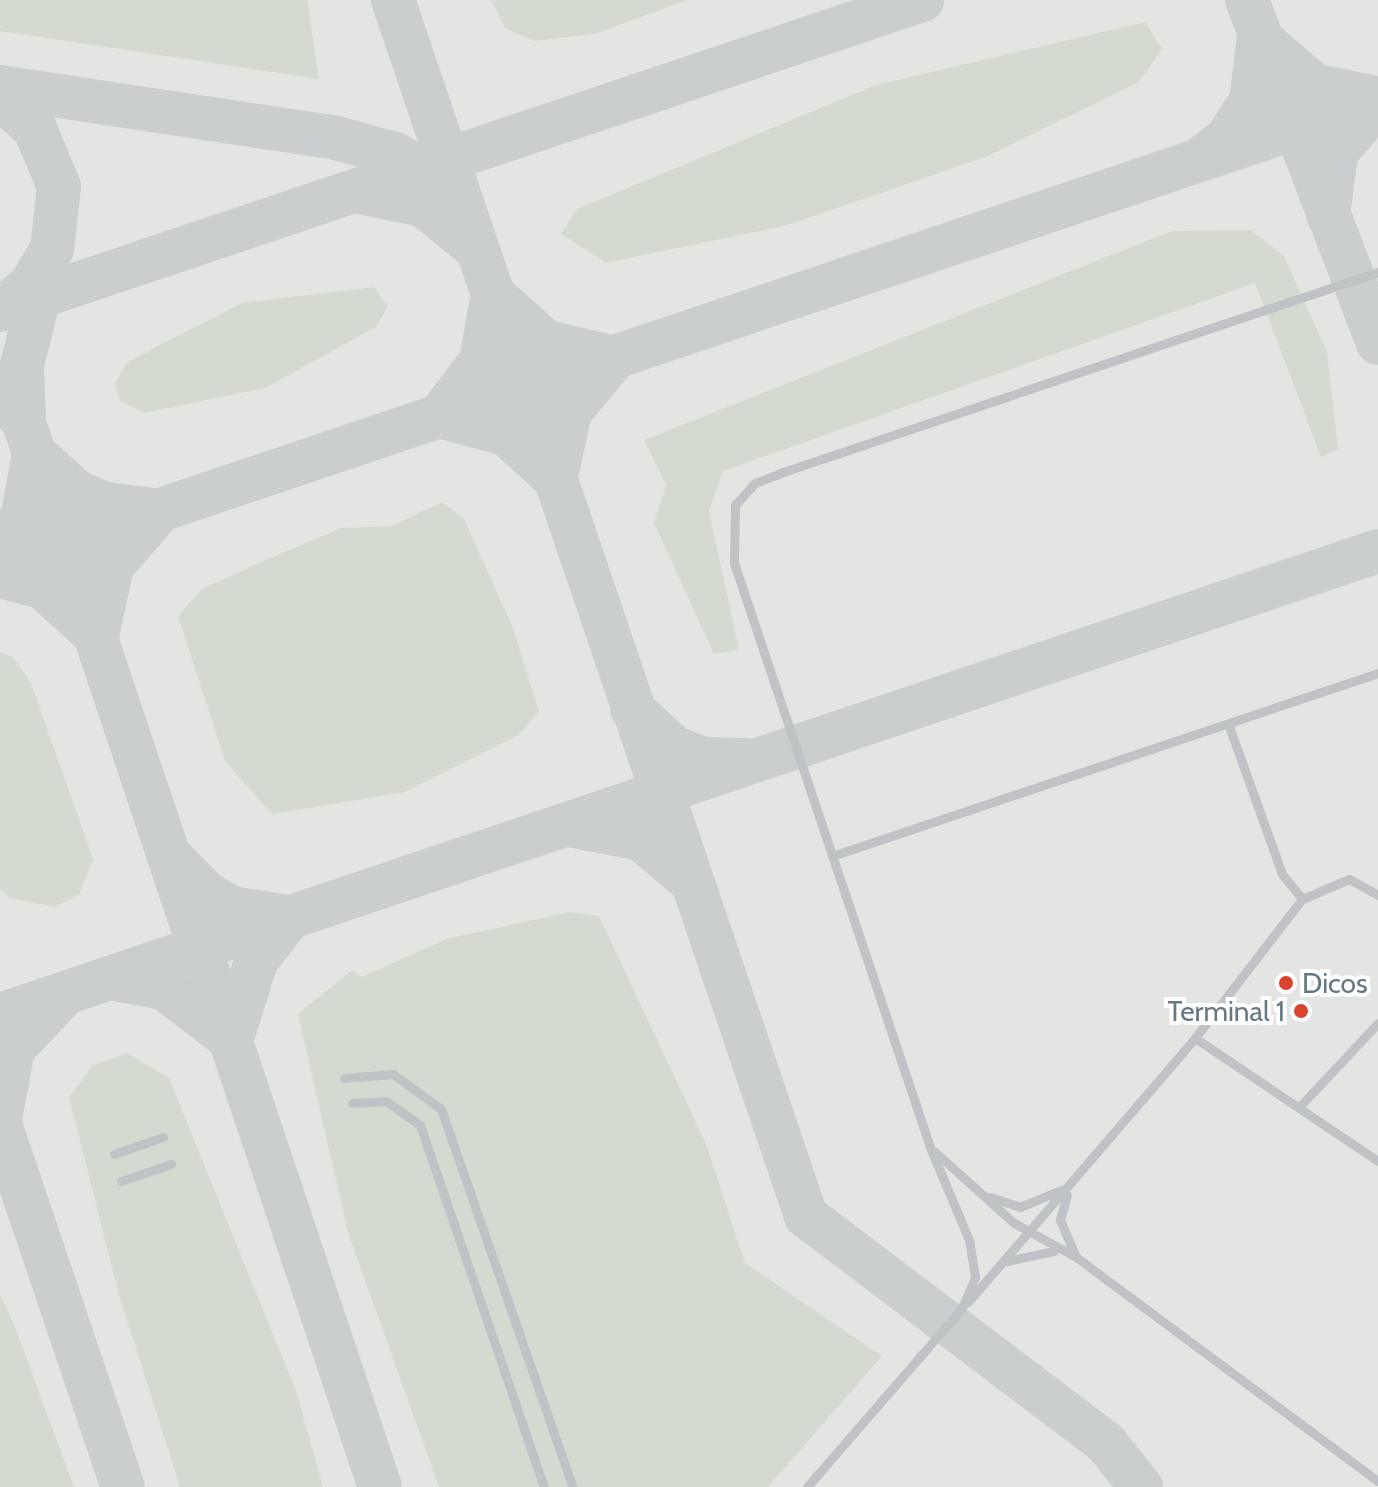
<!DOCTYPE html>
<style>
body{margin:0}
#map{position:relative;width:1378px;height:1487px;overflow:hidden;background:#f5f5f2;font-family:Cabin,sans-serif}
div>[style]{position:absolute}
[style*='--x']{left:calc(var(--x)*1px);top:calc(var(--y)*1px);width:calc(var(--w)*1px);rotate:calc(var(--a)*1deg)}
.built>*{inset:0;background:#e3e5e3;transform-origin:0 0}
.green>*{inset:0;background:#d5dad1}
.taxiway>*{height:44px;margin:-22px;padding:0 22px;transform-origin:22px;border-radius:22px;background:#cacece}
.service>*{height:9px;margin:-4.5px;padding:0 4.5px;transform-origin:4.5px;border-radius:4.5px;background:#bfc3c6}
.dots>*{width:22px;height:22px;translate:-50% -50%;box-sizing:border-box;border:4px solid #fff;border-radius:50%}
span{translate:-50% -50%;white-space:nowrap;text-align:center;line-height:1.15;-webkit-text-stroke:8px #fff;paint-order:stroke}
.poi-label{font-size:28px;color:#667882}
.left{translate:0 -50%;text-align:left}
.right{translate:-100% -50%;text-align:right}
</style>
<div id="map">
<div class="built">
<div style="left:0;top:0;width:1378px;height:1487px"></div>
</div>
<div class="green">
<div style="clip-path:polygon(0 0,307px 0,319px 79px,0 31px)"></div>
<div style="clip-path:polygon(491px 0,687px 0,595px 34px,533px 41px,505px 28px)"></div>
<div style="clip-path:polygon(1145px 22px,1162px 49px,1139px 82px,988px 156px,788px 225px,606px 263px,561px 234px,577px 209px,876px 85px)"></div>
<div style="clip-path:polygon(1251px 230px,1284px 256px,1327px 352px,1338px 449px,1321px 457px,1255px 283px,723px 471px,709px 511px,739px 650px,714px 654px,654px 523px,666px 485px,644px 440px,1172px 231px)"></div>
<div style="clip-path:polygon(374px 287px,388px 306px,376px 327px,265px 388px,144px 413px,120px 401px,115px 383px,127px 362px,242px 303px)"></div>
<div style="clip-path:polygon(442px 502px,464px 519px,513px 628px,539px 712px,517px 736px,405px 792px,272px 814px,225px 761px,178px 616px,202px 589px,259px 563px,341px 528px,392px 526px)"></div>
<div style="clip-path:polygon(0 652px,13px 657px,31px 683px,93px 859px,79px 895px,55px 907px,10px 898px,0 889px)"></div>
<div style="clip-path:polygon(570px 912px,599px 916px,707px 1146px,745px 1263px,882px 1356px,768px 1487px,439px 1487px,348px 1233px,298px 1014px,352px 970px,362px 977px,446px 939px)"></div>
<div style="clip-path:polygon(127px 1053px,169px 1078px,296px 1391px,323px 1487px,180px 1487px,119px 1295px,69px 1098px,92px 1066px)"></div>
<div style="clip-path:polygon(0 1294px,15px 1327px,74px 1487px,0 1487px)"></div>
</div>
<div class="taxiway">
<div style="--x:393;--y:0;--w:1284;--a:71.24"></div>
<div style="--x:806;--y:1216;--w:375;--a:37.1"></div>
<div style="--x:1105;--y:1442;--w:58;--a:51.3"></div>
<div style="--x:1247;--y:0;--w:367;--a:69.1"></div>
<div style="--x:1261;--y:39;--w:70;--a:41"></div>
<div style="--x:1314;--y:85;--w:63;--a:11.8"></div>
<div style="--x:0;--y:87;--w:340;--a:8.6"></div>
<div style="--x:336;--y:138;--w:61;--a:15.2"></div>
<div style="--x:395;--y:154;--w:44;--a:30.1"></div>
<div style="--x:0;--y:98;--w:47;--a:41.5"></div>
<div style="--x:35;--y:129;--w:63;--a:67.5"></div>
<div style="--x:59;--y:187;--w:62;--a:96.4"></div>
<div style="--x:52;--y:249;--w:41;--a:121"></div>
<div style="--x:31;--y:284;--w:35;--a:139"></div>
<div style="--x:1204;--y:156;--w:28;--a:-38"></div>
<div style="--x:1226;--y:139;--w:45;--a:-56.7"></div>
<div style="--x:1251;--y:101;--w:57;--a:-83"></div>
<div style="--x:358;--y:192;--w:66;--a:11.3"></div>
<div style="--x:423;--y:205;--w:68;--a:39.1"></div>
<div style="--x:1328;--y:215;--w:63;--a:-82.6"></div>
<div style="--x:1336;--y:153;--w:65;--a:-49.4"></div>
<div style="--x:496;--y:297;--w:67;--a:42"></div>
<div style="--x:546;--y:342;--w:67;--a:13"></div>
<div style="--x:0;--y:310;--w:973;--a:-18.58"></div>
<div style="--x:0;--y:391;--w:40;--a:53"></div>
<div style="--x:24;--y:423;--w:1122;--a:71.5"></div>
<div style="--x:439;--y:416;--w:69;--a:15"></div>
<div style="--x:506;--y:434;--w:59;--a:42.3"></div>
<div style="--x:439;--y:416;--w:69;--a:-52.6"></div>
<div style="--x:481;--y:361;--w:63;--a:-79.9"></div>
<div style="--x:24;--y:423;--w:58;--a:-92"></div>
<div style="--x:22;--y:365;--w:95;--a:-76"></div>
<div style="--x:35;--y:454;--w:57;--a:42.1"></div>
<div style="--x:77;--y:492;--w:30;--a:23"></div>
<div style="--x:105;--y:504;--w:48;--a:7.1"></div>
<div style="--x:556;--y:476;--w:66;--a:-77.7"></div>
<div style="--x:570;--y:412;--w:67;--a:-50.4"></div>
<div style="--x:0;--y:550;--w:42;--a:-56.7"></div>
<div style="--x:23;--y:515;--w:58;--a:-80"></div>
<div style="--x:0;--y:564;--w:1454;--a:-18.61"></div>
<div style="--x:0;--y:576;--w:43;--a:14.7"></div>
<div style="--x:42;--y:587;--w:66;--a:41.9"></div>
<div style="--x:97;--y:636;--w:72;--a:-77.9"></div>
<div style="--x:112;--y:566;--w:70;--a:-49"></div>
<div style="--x:632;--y:709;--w:58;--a:42.2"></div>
<div style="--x:675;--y:748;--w:30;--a:21"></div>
<div style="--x:703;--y:759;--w:42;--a:1.4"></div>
<div style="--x:573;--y:826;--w:69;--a:10.8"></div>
<div style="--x:641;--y:839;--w:60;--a:40.3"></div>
<div style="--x:172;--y:858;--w:49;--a:45.8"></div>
<div style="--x:206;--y:893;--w:30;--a:30"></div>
<div style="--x:232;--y:908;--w:56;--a:9.3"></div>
<div style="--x:110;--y:978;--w:55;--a:10.5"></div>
<div style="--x:164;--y:988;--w:78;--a:37.7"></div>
<div style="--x:0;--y:1015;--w:1454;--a:-18.61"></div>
<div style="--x:231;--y:1041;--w:84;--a:-72.6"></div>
<div style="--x:256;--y:961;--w:56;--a:-52.3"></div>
<div style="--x:0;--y:1119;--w:71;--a:-79.5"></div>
<div style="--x:13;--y:1049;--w:70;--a:-46.7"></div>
<div style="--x:0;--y:1124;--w:383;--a:71.3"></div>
</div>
<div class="service">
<div style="--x:1229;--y:726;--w:157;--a:70.3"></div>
<div style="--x:1282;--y:874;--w:32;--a:51"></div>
<div style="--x:832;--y:856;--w:576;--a:-18.53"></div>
<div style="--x:1378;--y:895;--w:33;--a:-151"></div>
<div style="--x:1349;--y:879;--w:51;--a:156.9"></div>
<div style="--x:1302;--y:899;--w:175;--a:127.6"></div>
<div style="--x:1195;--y:1038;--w:220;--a:33.9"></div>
<div style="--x:344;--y:1078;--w:49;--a:-4.7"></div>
<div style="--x:393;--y:1074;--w:59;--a:36.1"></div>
<div style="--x:441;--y:1109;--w:400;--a:70.8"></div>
<div style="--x:352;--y:1103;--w:34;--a:-3"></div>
<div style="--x:386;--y:1101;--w:42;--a:35.2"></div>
<div style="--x:420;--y:1125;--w:383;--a:71.1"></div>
<div style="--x:1301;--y:1105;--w:112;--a:-46.8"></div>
<div style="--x:935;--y:1152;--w:106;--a:41.9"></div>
<div style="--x:1014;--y:1223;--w:71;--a:28.7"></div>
<div style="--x:1076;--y:1257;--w:376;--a:36.6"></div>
<div style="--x:114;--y:1154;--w:52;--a:-19.1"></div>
<div style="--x:121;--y:1181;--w:53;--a:-18.8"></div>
<div style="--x:1067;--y:1195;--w:26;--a:106"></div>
<div style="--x:1060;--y:1220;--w:40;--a:66.6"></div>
<div style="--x:990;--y:1197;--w:32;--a:18"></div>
<div style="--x:1020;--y:1207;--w:44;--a:-22.5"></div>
<div style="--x:1007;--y:1261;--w:48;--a:-12"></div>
<div style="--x:968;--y:1302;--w:348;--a:-49.3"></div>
<div style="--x:807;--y:1487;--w:237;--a:-49.1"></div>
<div style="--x:962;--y:1308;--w:34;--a:-67"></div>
<div style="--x:975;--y:1277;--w:37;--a:-99"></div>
<div style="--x:969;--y:1240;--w:101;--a:-112.8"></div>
<div style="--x:930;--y:1147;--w:616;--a:-108.55"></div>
<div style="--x:734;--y:563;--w:58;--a:-89"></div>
<div style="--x:735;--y:505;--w:30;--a:-48"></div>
<div style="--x:755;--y:483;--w:30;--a:-21"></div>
<div style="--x:783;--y:472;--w:628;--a:-18.58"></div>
</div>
<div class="dots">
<div style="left:1286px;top:983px;background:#d9442e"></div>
<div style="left:1301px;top:1011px;background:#d9442e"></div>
</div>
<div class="poi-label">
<span class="left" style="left:1302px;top:983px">Dicos</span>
<span class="right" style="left:1285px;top:1011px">Terminal 1</span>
</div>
</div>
